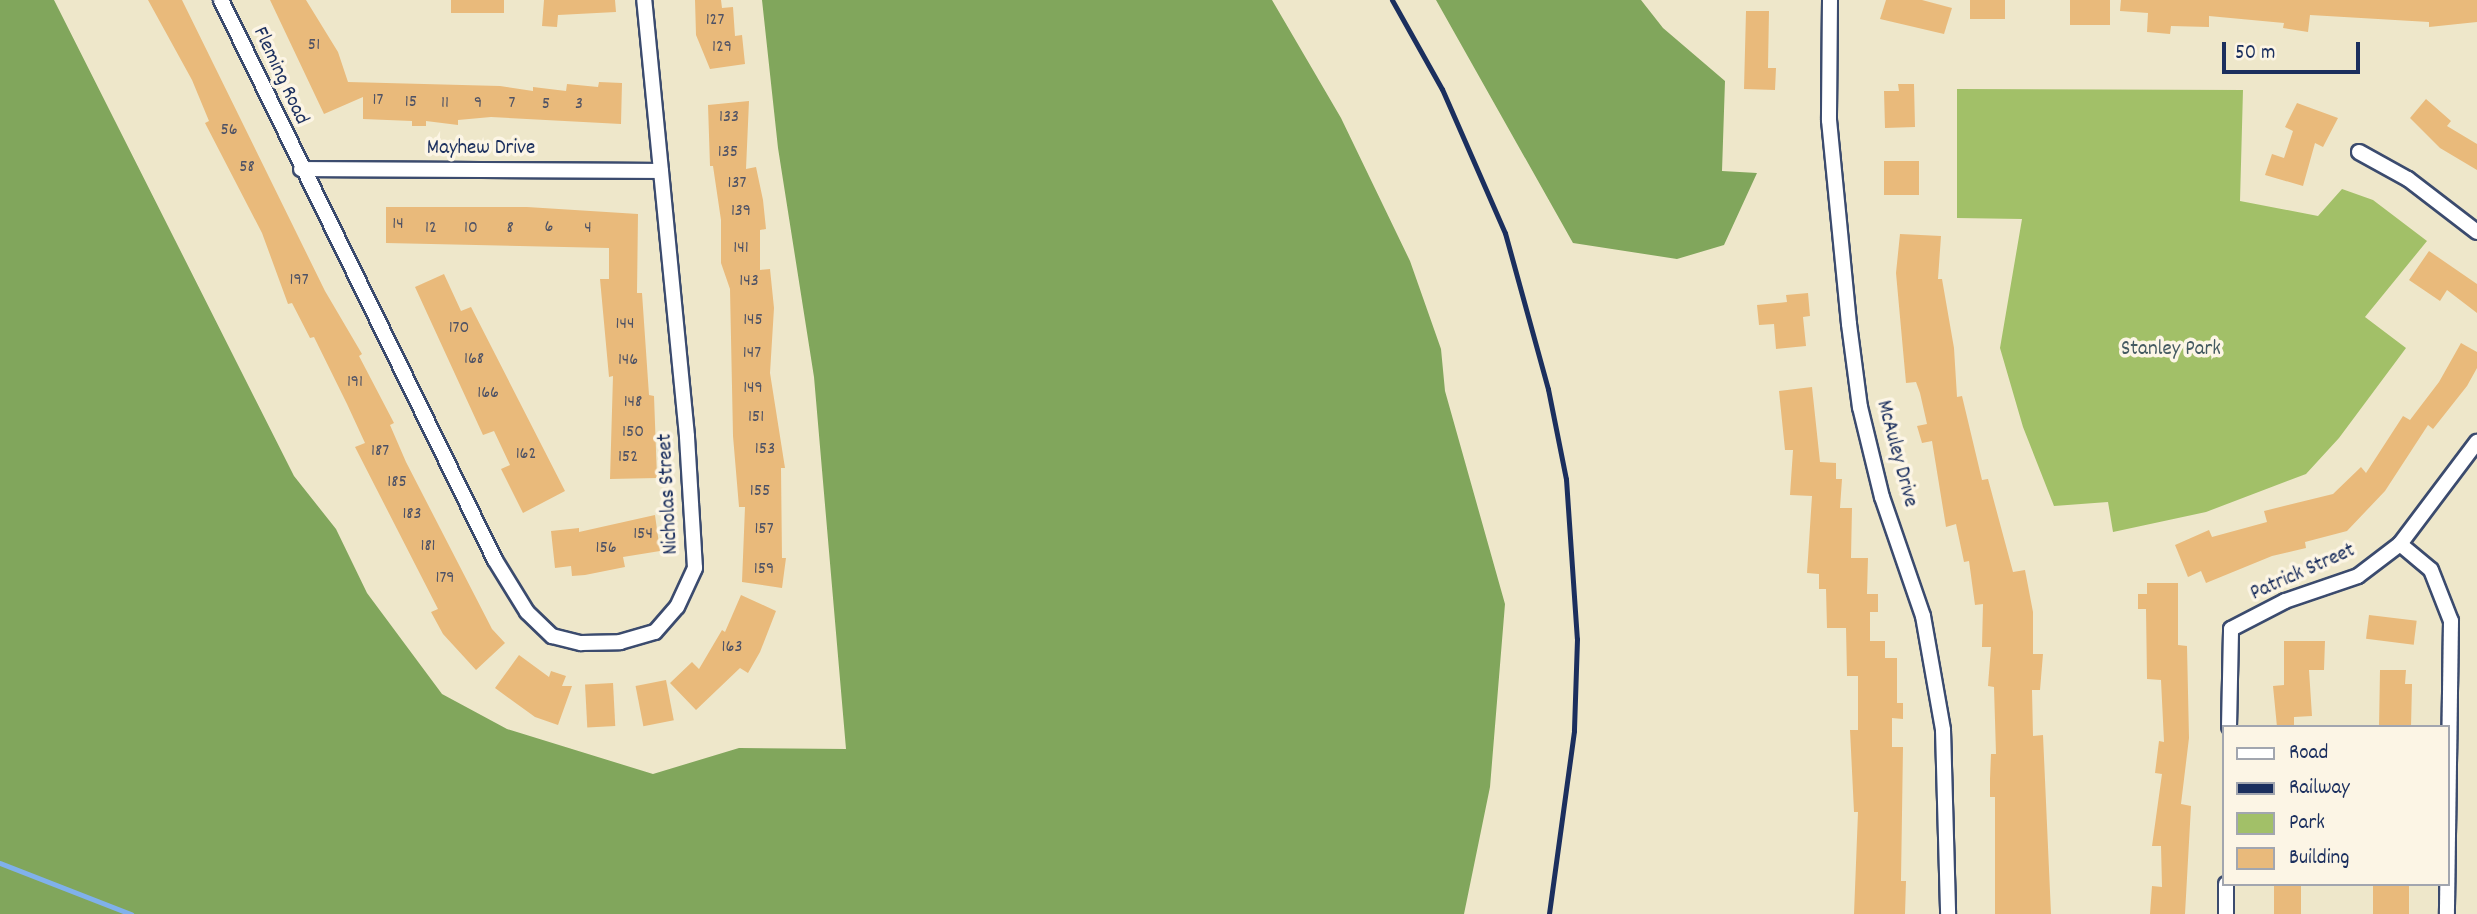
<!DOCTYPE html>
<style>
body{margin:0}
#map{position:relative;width:2477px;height:914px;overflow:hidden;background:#eee7ca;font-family:Dekko,sans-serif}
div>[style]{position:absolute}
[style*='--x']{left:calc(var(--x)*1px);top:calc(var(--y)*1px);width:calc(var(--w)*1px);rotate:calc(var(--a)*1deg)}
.green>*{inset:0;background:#a2c068}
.forest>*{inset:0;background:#81a65c}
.stream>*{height:5px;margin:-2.5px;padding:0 2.5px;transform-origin:2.5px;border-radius:2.5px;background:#80b1eb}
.building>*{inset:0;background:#e9ba7b;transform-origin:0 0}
.roads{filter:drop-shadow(2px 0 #3b4b6e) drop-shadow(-2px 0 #3b4b6e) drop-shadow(0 2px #3b4b6e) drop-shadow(0 -2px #3b4b6e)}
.minor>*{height:14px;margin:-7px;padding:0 7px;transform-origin:7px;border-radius:7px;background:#fff}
.rail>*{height:5px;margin:-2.5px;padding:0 2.5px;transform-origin:2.5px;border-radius:2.5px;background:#1b2f5e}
span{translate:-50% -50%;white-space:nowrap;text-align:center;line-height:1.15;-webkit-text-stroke:7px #fcf5e5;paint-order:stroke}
.number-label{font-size:18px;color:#4e5265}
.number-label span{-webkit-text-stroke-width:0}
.street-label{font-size:21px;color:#1b2f5e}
.park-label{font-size:21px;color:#445a61}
.legend{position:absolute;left:2222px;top:725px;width:228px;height:161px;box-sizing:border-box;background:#fcf5e5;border:2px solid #a2a6af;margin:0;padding:9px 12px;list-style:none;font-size:21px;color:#1b2f5e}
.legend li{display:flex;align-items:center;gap:14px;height:35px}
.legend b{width:35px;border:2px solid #a2a6af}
.scale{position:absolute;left:2222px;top:42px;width:138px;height:32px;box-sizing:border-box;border:4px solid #1b2f5e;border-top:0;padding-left:9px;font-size:21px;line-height:24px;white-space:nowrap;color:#1b2f5e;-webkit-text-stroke:5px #fcf5e5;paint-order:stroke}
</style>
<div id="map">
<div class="green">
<div style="clip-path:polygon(1957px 89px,2243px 90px,2240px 201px,2318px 216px,2342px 189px,2373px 200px,2427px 241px,2365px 317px,2406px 348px,2339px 438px,2306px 474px,2206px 512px,2113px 532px,2108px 502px,2054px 506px,2023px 427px,2000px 348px,2022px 219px,1957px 218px)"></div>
</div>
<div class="forest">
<div style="clip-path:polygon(0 0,54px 0,294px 476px,336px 529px,367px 593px,442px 694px,507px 729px,653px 774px,739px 748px,846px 749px,814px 377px,778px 148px,762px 0,1272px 0,1341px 118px,1410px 261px,1441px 349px,1445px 391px,1505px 604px,1490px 787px,1464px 914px,0 914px)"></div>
<div style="clip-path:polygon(1436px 0,1641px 0,1663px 28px,1725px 81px,1722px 171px,1757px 173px,1724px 245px,1677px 259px,1573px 243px)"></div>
</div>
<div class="stream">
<div style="--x:0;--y:863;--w:141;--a:21.3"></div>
</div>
<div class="building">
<div style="clip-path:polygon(148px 0,182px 0,325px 291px,362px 354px,359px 356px,394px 423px,390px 425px,406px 462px,492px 629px,505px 643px,476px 670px,443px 634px,431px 612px,438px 609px,355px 447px,365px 443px,347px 404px,314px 337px,310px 338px,292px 303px,288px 304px,262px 233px,205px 123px,209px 121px,192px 80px)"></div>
<div style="clip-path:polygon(270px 0,306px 0,338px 52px,348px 82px,500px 86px,533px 91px,533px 87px,566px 91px,567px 84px,598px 87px,599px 82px,622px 83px,621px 124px,491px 117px,458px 120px,458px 125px,426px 121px,426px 126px,412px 126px,412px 121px,363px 119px,363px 97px,324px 114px)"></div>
<div style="left:451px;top:0;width:53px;height:13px"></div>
<div style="clip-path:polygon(544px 0,615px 0,616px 12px,558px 15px,557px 27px,542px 26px)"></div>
<div style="clip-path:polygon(695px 0,721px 0,722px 8px,733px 7px,735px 36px,742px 35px,745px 64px,710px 69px,696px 35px)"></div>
<div style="clip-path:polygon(1886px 0,1922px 0,1952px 8px,1944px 34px,1880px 19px)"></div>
<div style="left:1970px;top:0;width:35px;height:19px"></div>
<div style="left:2070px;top:0;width:40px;height:25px"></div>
<div style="clip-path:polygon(2121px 0,2477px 0,2477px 22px,2429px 27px,2429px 22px,2310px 15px,2308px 32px,2283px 28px,2284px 23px,2209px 16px,2209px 27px,2171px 26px,2170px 34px,2147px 32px,2148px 13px,2120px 11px)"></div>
<div style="clip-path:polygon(1746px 11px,1769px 11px,1768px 68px,1776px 68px,1775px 90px,1744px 89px)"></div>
<div style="clip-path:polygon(1898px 84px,1914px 84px,1915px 127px,1885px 128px,1884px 91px,1899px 91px)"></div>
<div style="clip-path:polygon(2426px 99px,2451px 121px,2447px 126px,2477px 144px,2477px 170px,2440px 148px,2410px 118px)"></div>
<div style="clip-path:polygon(749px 101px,746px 169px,756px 167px,763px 200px,766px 229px,760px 230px,760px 270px,770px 269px,774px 308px,770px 373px,785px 468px,781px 468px,782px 558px,786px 558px,782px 588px,742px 582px,745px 507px,739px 507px,733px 436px,730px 289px,721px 263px,721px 220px,713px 166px,710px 166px,708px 105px)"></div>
<div style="clip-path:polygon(2297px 103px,2338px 118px,2323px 147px,2315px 143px,2303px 186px,2265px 175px,2272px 154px,2284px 158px,2293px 131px,2285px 127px)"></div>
<div style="left:1884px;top:161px;width:35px;height:34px"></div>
<div style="clip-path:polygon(386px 207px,527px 207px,638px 214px,637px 293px,642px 293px,649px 395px,654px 396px,657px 478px,610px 479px,613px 376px,609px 377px,600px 279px,609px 279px,609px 248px,386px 243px)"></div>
<div style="clip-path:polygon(1900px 234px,1941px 236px,1938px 279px,1942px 279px,1954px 348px,1957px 397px,1962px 396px,1982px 480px,1988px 479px,2013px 572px,2025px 570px,2033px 612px,2033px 654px,2043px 654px,2040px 690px,2032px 690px,2033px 736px,2043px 735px,2051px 914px,1995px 914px,1995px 797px,1990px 797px,1990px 779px,1991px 754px,1996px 754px,1994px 687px,1988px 686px,1991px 647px,1982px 647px,1983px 604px,1975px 605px,1969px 561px,1964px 562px,1956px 524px,1946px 527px,1932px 441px,1922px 443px,1917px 426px,1927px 424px,1920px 393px,1916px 382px,1906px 383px,1896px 273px)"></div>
<div style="clip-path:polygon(2429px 251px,2477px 284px,2477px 313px,2447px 290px,2440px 301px,2409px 280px)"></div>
<div style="clip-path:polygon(444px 274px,461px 311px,471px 307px,565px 491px,523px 513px,501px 469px,510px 465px,494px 431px,483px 435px,415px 287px)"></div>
<div style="clip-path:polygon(1808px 293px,1810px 316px,1803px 317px,1806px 346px,1776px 349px,1774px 324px,1759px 325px,1757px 305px,1787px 302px,1786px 295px)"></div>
<div style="clip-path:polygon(2461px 343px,2477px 352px,2477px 368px,2467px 386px,2433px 429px,2428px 425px,2385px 491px,2347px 531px,2305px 542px,2306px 548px,2272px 556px,2206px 583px,2201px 571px,2188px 577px,2175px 545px,2209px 530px,2212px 537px,2267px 522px,2264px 511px,2333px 494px,2361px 467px,2366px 473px,2403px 416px,2410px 420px,2439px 382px)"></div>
<div style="clip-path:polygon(1812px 387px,1820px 462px,1836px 463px,1836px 479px,1842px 479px,1840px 508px,1852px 508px,1851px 558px,1868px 558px,1867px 594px,1878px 594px,1878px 612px,1870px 612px,1870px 641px,1885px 641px,1885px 658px,1897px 658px,1897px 703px,1903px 703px,1903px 719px,1892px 718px,1892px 747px,1903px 747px,1901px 881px,1906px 881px,1905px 914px,1854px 914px,1858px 812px,1854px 812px,1850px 730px,1858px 730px,1858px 676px,1847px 676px,1846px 628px,1827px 628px,1826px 589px,1819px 589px,1819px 574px,1807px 573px,1812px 496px,1790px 495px,1793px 450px,1785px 450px,1779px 391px)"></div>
<div style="clip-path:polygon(655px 515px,660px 551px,623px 557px,625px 567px,585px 575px,572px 576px,571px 566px,555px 568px,551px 531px,579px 528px,579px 532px)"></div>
<div style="clip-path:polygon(2147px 583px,2178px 583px,2178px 645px,2187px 646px,2189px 738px,2181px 804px,2191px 806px,2185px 914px,2150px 914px,2152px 886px,2162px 887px,2161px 846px,2152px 846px,2162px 774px,2155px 773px,2159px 741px,2164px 742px,2161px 680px,2147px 679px,2146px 609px,2138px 609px,2138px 594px,2147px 594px)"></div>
<div style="clip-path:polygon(741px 595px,776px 611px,760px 652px,748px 673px,740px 668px,696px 710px,670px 683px,692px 662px,699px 669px,722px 630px,725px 632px)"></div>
<div style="left:2369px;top:615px;width:48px;height:24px;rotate:7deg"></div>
<div style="clip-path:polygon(2284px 641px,2325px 641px,2324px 670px,2309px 670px,2312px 716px,2294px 717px,2294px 727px,2277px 727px,2273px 686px,2284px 685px)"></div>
<div style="clip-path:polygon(519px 655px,549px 677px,551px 671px,566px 676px,562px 686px,572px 686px,558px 725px,535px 717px,495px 688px)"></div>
<div style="clip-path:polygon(2380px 670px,2406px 670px,2405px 684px,2412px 684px,2411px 727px,2379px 727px)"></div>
<div style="left:666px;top:680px;width:41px;height:31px;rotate:79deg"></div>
<div style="left:613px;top:683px;width:43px;height:28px;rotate:87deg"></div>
<div style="left:2274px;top:884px;width:27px;height:30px"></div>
<div style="left:2373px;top:884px;width:36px;height:30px"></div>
</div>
<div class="roads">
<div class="minor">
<div style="--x:221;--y:0;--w:623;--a:63.93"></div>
<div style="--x:495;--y:560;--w:61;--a:58.4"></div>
<div style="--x:527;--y:612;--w:35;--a:44"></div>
<div style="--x:552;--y:636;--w:30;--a:14"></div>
<div style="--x:581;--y:643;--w:39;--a:-1"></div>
<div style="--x:620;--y:642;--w:36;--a:-16"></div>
<div style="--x:655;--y:632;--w:33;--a:-49"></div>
<div style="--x:677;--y:607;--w:43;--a:-65.2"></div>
<div style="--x:695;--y:568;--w:132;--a:-93.5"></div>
<div style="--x:687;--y:436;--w:438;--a:-95.6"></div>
<div style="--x:1830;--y:0;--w:120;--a:90.5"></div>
<div style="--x:1829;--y:120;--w:205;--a:84.4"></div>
<div style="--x:1849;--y:324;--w:84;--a:82.5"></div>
<div style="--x:1860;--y:407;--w:93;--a:76.3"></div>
<div style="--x:1882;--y:497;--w:126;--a:71"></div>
<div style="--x:1923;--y:616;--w:116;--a:80"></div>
<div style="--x:1943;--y:730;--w:184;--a:88.4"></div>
<div style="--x:2359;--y:152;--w:56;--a:28.9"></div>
<div style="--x:2408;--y:179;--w:87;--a:37.5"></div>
<div style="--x:301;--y:169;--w:360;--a:0.3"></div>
<div style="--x:2400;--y:544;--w:40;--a:40"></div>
<div style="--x:2431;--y:570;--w:55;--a:68.6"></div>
<div style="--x:2451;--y:621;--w:293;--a:90.8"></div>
<div style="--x:2229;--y:727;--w:98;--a:-88.8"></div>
<div style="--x:2231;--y:629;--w:61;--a:-27.4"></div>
<div style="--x:2285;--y:601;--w:77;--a:-18.9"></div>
<div style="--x:2358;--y:576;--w:53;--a:-37.3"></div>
<div style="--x:2400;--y:544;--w:128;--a:-53"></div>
<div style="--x:2226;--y:914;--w:30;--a:-90"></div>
</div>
</div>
<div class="rail">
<div style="--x:1392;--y:0;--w:102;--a:60.7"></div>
<div style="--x:1442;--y:89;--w:157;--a:66.4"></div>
<div style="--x:1505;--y:233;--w:162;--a:74.6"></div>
<div style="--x:1548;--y:389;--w:92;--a:78.7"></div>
<div style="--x:1566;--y:479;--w:160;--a:86.1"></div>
<div style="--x:1577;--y:639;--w:92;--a:91.9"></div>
<div style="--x:1574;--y:731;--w:185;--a:97.8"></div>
</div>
<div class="number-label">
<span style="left:715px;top:21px">127</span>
<span style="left:314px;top:46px">51</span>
<span style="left:722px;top:48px">129</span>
<span style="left:378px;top:101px">17</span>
<span style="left:411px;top:103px">15</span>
<span style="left:445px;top:104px">11</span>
<span style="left:478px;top:104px">9</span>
<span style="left:512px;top:104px">7</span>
<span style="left:546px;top:105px">5</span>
<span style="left:579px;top:105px">3</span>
<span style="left:729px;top:118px">133</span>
<span style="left:229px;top:131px">56</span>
<span style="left:728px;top:153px">135</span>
<span style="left:247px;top:168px">58</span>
<span style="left:737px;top:184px">137</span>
<span style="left:741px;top:212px">139</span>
<span style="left:398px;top:225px">14</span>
<span style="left:549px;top:228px">6</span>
<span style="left:431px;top:229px">12</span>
<span style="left:471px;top:229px">10</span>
<span style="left:510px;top:229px">8</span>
<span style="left:588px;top:229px">4</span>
<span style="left:741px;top:249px">141</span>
<span style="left:299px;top:281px">197</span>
<span style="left:749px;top:282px">143</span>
<span style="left:753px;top:321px">145</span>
<span style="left:625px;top:325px">144</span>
<span style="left:459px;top:329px">170</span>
<span style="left:752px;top:354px">147</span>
<span style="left:474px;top:360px">168</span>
<span style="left:628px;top:361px">146</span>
<span style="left:355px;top:383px">191</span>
<span style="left:753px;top:389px">149</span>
<span style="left:488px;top:394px">166</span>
<span style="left:633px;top:403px">148</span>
<span style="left:756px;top:418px">151</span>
<span style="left:633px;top:433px">150</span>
<span style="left:765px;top:450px">153</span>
<span style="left:380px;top:452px">187</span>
<span style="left:526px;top:455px">162</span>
<span style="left:628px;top:458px">152</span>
<span style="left:397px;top:483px">185</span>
<span style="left:760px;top:492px">155</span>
<span style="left:412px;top:515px">183</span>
<span style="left:764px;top:530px">157</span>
<span style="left:643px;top:535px">154</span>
<span style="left:428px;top:547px">181</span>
<span style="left:606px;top:549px">156</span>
<span style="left:764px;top:570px">159</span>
<span style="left:445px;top:579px">179</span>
<span style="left:732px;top:648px">163</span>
</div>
<div class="street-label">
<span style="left:280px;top:76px;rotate:65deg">Fleming Road</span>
<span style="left:481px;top:149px">Mayhew Drive</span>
<span style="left:1896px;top:454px;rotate:75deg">McAuley Drive</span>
<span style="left:669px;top:494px;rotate:-93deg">Nicholas Street</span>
<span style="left:2303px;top:573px;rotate:-24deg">Patrick Street</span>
</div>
<div class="park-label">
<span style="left:2171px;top:350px">Stanley Park</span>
</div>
<ul class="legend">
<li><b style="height:9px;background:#fff"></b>Road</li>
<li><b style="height:9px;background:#1b2f5e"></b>Railway</li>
<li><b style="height:19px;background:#a2c068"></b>Park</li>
<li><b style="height:19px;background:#e9ba7b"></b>Building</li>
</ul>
<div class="scale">50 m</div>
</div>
